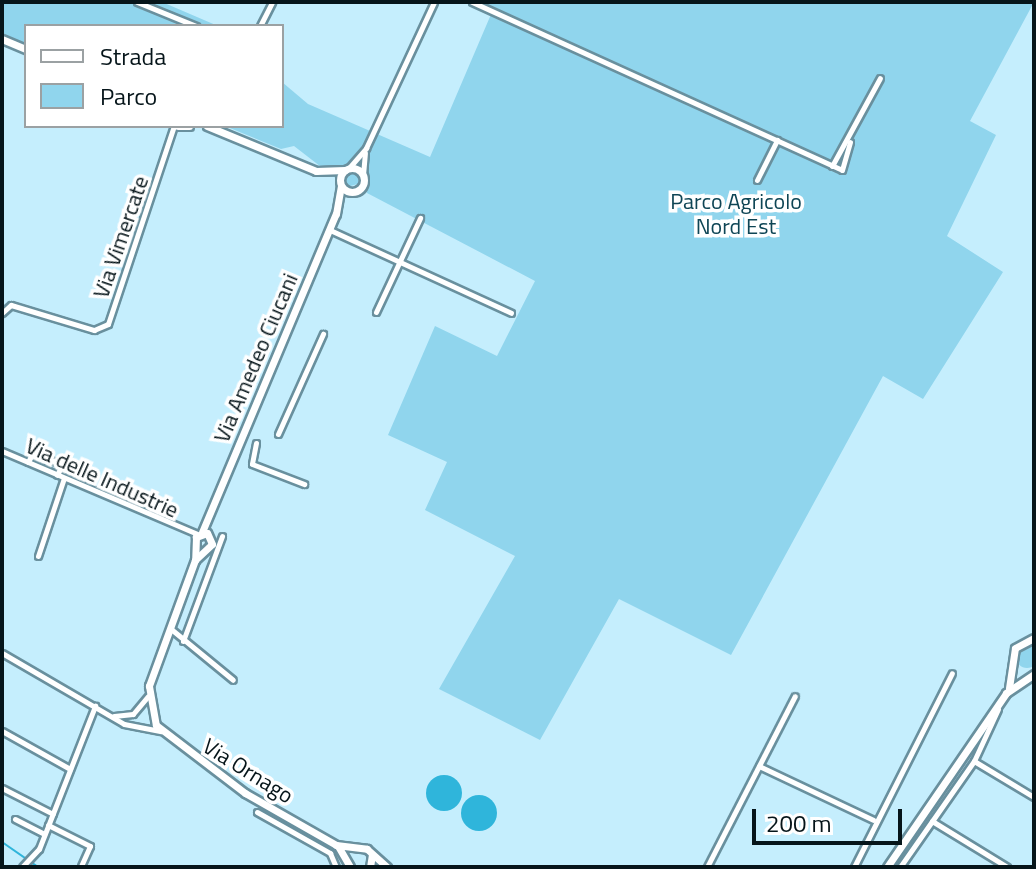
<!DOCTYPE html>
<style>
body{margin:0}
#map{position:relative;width:1036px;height:869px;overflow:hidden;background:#c5eefd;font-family:"Titillium Web",sans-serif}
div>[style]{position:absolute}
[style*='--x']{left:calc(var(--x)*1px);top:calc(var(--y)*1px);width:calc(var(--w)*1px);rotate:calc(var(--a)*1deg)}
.green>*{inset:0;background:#90d5ed}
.round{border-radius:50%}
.water>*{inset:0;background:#2fb5db}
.stream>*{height:2px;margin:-1px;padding:0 1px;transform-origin:1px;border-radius:1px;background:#2fb5db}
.roads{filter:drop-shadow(2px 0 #69909e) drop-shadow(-2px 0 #69909e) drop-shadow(0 2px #69909e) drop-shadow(0 -2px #69909e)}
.minor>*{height:5px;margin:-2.5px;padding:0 2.5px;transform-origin:2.5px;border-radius:2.5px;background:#fff}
.major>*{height:7px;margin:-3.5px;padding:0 3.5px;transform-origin:3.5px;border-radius:3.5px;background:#fff}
.major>.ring{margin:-3.5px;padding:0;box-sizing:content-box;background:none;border:7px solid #fff;border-radius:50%}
span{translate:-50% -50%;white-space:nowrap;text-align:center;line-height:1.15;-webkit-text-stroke:7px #fff;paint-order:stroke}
.park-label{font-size:22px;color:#0e4555}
.street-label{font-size:22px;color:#06151a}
.frame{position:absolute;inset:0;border:4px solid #06151a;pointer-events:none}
.legend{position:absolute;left:24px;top:24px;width:260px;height:104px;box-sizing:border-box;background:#fff;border:2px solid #9ba1a3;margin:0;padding:10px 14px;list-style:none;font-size:24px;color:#06151a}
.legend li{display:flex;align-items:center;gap:16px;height:40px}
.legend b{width:40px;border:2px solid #9ba1a3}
.scale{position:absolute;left:752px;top:809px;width:150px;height:36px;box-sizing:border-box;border:4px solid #06151a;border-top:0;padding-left:10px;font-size:24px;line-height:28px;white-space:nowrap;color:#06151a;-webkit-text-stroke:6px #fff;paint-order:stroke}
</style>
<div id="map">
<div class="green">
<div style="clip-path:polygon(2px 2px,162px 2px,218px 26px,26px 26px,26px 45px,2px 36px)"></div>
<div style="clip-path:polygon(473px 2px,1034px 2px,970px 121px,996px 135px,947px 236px,1003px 272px,923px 399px,883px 376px,731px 655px,619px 599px,540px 740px,439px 689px,515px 556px,425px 510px,447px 462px,388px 435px,435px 326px,497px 356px,535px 281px,367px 193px,361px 183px,347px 187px,294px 146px,281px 149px,225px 126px,282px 126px,282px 82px,308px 104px,430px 157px,492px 12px)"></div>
<div class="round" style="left:1016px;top:646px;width:22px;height:22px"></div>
</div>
<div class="water">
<div class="round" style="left:426px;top:775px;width:36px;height:36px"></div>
<div class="round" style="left:461px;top:795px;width:36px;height:36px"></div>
</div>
<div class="stream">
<div style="--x:2;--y:842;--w:44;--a:34.8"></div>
</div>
<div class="roads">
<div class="minor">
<div style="--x:137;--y:2;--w:64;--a:22.1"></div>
<div style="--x:472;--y:2;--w:406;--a:24.4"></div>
<div style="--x:842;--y:170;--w:29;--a:-74"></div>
<div style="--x:260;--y:26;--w:27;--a:-63"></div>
<div style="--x:832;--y:166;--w:100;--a:-61.4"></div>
<div style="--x:348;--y:169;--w:28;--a:-49"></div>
<div style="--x:366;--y:148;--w:161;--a:-65"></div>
<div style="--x:363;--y:175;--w:22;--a:-85"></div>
<div style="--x:757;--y:180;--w:45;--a:-63.4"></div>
<div style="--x:330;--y:230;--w:199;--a:24.6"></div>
<div style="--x:376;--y:312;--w:104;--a:-64.9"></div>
<div style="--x:2;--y:313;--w:12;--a:-42"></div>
<div style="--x:11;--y:305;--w:87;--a:16.8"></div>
<div style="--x:94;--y:330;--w:15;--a:-23"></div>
<div style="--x:108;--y:324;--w:209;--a:-71.6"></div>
<div style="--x:278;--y:434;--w:110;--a:-65.8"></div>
<div style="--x:256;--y:443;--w:21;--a:101"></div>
<div style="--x:252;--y:464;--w:56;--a:21"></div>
<div style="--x:2;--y:451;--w:213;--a:23"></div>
<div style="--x:28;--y:462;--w:11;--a:-63"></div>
<div style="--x:33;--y:452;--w:32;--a:24"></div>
<div style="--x:62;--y:465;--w:11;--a:117"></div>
<div style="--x:38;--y:556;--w:82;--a:-71.6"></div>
<div style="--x:171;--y:629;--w:80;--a:39.4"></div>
<div style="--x:183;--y:641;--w:112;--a:-69.6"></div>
<div style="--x:2;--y:653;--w:141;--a:30.2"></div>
<div style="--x:124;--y:724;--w:38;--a:11"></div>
<div style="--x:114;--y:716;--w:19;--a:-6"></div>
<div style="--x:133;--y:714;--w:23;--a:-50"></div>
<div style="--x:2;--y:731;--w:78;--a:29.2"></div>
<div style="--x:974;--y:761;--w:70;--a:31"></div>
<div style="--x:759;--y:766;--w:126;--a:25.3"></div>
<div style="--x:2;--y:788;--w:57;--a:27"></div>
<div style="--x:257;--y:812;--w:84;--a:29.3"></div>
<div style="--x:330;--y:853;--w:15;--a:67"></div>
<div style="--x:15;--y:819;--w:33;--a:27"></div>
<div style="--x:932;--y:821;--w:88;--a:31.5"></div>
<div style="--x:48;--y:825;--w:47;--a:26.6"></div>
<div style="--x:90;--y:846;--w:22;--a:114"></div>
<div style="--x:22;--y:867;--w:25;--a:-47"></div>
<div style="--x:39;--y:849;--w:154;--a:-68.6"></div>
<div style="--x:707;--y:867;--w:192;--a:-62.8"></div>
<div style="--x:854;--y:867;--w:217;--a:-63.2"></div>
<div style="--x:900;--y:867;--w:129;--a:-55.1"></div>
<div style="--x:974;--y:761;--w:57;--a:-65.2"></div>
</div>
<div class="major">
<div style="--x:2;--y:39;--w:26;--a:23"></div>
<div style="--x:178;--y:126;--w:11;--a:0"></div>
<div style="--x:207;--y:126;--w:118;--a:22.4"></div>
<div style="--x:316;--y:171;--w:29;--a:-2"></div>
<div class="ring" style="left:340px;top:168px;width:17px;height:17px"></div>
<div style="--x:202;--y:532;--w:345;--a:-67.2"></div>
<div style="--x:336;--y:214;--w:28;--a:-80"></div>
<div style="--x:195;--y:560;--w:23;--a:-43"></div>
<div style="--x:212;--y:544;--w:12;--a:-114"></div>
<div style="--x:207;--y:533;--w:12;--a:160"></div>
<div style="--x:196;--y:537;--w:23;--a:92"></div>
<div style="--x:195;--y:560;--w:134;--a:110.1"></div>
<div style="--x:149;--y:686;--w:40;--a:80"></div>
<div style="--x:156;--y:725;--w:112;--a:37.4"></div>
<div style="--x:245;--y:793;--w:105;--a:29.7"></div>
<div style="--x:336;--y:845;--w:31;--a:7"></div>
<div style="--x:367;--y:849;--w:27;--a:42"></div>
<div style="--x:1009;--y:688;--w:40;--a:-81.5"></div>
<div style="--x:1015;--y:648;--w:21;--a:-28"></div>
<div style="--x:338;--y:846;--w:24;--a:60"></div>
<div style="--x:370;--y:867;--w:12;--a:-81"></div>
<div style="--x:887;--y:867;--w:211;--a:-55.6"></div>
<div style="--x:1006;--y:693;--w:34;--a:-34"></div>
</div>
</div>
<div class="park-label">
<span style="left:736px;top:214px">Parco Agricolo<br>Nord Est</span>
</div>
<div class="street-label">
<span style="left:121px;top:237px;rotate:-71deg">Via Vimercate</span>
<span style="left:256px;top:358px;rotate:-67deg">Via Amedeo Ciucani</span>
<span style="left:102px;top:478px;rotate:24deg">Via delle Industrie</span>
<span style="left:248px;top:771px;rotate:32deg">Via Ornago</span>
</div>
<div class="frame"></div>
<ul class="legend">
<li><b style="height:10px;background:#fff"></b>Strada</li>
<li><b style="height:22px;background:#90d5ed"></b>Parco</li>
</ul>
<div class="scale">200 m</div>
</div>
